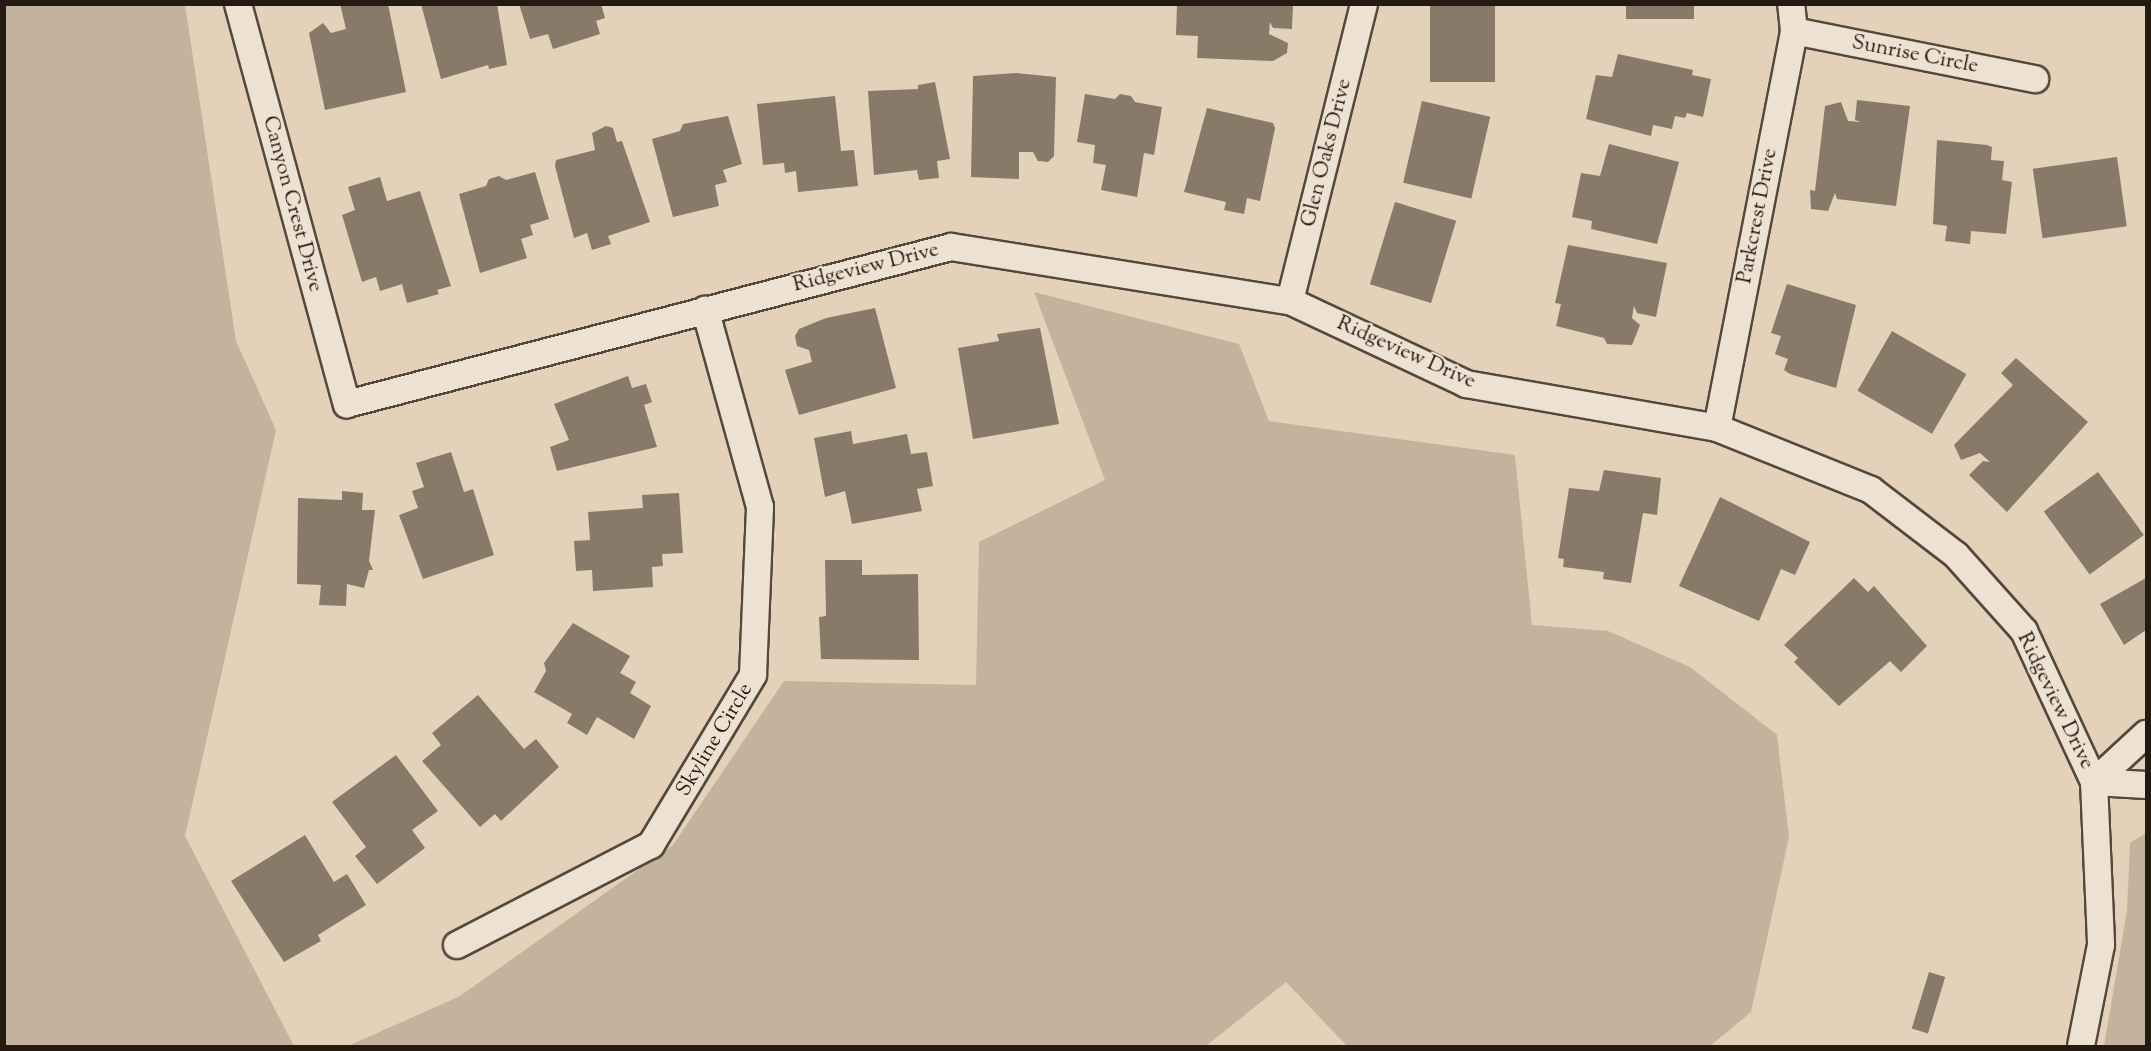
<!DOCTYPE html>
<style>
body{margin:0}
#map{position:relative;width:2151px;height:1051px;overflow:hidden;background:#e3d2b9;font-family:"Sorts Mill Goudy",serif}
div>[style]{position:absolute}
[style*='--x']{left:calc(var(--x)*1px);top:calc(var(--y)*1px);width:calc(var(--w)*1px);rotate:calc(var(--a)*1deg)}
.green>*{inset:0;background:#c3b39d}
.building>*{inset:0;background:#887a69;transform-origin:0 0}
.roads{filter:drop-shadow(2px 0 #54483c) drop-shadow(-2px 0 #54483c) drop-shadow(0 2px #54483c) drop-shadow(0 -2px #54483c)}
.street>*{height:26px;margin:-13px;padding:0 13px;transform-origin:13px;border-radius:13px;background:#ede2d2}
span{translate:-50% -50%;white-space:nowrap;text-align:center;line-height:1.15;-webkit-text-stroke:4.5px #ede2d2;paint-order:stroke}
.street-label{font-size:21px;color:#251a12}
.frame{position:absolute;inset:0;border:6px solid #251a12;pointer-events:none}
</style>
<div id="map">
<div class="green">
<div style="clip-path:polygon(5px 4px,185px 5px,236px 341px,276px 430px,185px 836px,294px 1046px,5px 1046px)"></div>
<div style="clip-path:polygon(1034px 292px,1239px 344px,1269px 421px,1515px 455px,1532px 625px,1608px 631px,1690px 667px,1777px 735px,1789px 837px,1751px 1012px,1710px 1046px,1347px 1046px,1286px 982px,1206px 1046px,348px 1046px,460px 996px,673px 845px,784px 681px,976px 685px,979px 542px,1105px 480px)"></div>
<div style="clip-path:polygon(2146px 833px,2146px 1046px,2104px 1046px,2127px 910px,2130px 843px)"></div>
</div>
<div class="building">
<div style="clip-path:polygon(340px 4px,388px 4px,406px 92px,325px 110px,309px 33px,323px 23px,331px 33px,346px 29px)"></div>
<div style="clip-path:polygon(421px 4px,497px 4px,507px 65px,489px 69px,488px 65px,441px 79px)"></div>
<div style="clip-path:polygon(519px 4px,601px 4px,605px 18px,596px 21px,600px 34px,553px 49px,548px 34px,530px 39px)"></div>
<div style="clip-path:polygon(1177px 4px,1293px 4px,1292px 29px,1273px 28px,1270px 22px,1269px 34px,1288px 43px,1287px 53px,1273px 61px,1197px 58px,1198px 36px,1176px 35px)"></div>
<div style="left:1430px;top:4px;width:65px;height:78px"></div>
<div style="left:1626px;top:4px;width:68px;height:15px"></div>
<div style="clip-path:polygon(1618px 54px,1693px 70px,1692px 75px,1711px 79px,1703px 117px,1687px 113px,1685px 118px,1675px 116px,1672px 129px,1653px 125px,1651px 136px,1586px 119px,1596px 75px,1612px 77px)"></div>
<div style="clip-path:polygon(1016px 73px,1056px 77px,1054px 156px,1048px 162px,1038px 161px,1033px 152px,1019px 152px,1019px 179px,971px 177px,973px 76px)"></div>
<div style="clip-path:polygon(935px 82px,950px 159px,937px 161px,939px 178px,919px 180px,917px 170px,874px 175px,868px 91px,918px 89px,918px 85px)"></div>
<div style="clip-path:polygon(1085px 94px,1115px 99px,1120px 94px,1131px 96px,1135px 102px,1162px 107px,1154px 155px,1144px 153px,1137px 197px,1101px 190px,1106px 165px,1093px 163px,1095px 145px,1077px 142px)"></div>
<div style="clip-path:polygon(835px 96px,841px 151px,854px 150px,858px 186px,798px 192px,796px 171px,785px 173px,784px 163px,763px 165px,757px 104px)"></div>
<div style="clip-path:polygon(1857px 100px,1910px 106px,1896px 206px,1837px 199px,1835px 193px,1828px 211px,1811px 209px,1810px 190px,1815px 191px,1825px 106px,1841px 102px,1848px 121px,1861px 122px,1855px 120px)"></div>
<div style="left:1422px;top:101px;width:70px;height:84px;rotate:13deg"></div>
<div style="clip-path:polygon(1207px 108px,1273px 123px,1275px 128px,1260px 201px,1247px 198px,1244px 214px,1224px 210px,1226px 202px,1184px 192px)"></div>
<div style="clip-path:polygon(728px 116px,742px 164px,723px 170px,727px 182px,715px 185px,719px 206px,673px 217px,652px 139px,680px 131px,683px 124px)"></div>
<div style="clip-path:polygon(606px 126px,613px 128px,617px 142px,622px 141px,650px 222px,608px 236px,611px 244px,592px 250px,587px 233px,574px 238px,555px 166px,556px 160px,595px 150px,592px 133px)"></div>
<div style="clip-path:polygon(1937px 140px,1987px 145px,1992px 147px,1991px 160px,2004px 161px,2002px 180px,2012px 182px,2006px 234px,1971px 231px,1970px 244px,1945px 241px,1947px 226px,1933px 224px)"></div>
<div style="clip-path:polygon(1609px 144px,1679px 162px,1657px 244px,1591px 229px,1592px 221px,1572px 217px,1581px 173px,1600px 176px)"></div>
<div style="left:2117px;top:157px;width:70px;height:85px;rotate:82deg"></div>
<div style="clip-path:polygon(535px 172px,549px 219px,530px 225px,533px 235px,521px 239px,527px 258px,480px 273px,459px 194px,486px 186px,489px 179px,499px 176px,506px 180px)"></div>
<div style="clip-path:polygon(380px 177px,387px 201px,420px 191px,451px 286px,437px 290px,439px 294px,407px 303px,402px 284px,380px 291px,376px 277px,362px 282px,342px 215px,355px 210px,348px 187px)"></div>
<div style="left:1395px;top:202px;width:64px;height:86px;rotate:17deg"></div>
<div style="clip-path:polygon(1568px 245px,1667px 263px,1656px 317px,1637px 313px,1634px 306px,1632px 318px,1640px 325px,1632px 345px,1607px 344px,1604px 338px,1556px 326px,1561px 304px,1555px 303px)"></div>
<div style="clip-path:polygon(1787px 284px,1856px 305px,1836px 388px,1790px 374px,1784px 370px,1788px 359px,1775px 354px,1781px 336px,1771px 333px)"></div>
<div style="clip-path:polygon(875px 308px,896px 388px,799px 415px,785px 370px,812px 362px,809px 350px,797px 346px,795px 336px,799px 329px,826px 318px)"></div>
<div style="clip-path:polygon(1040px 328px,1059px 424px,973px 439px,958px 348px,999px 341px,997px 334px)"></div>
<div style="left:1892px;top:331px;width:86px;height:69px;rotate:30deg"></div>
<div style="clip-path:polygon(2016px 358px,2088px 422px,2007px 512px,1969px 475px,1983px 461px,1990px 462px,1980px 453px,1961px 460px,1954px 445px,2013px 385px,2001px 373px)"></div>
<div style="clip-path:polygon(628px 376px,632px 388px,646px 384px,652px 402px,644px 405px,657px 447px,557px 471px,550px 447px,569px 440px,554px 404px)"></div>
<div style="clip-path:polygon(851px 431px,853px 444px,907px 434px,911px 454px,927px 452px,933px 486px,917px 489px,922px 511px,852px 524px,845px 491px,825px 497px,814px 438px)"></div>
<div style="clip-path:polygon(451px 452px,464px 492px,473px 489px,494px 555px,423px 579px,399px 515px,418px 508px,412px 491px,424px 487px,416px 463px)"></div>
<div style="clip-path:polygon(1604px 470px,1661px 478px,1657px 515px,1643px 513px,1631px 583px,1603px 579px,1604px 572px,1563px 567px,1564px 559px,1558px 558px,1569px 488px,1599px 491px)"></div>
<div style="left:2098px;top:472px;width:78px;height:67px;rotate:54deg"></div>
<div style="clip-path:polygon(342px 491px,363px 493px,362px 510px,375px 510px,369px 561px,373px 570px,369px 570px,364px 588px,347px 584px,346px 606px,319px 605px,321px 585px,297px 584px,298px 498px,342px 500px)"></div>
<div style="clip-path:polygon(679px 493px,683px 553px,662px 554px,663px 566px,652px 567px,653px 587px,593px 591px,592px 570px,576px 571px,574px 541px,590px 540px,588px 512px,643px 508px,642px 495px)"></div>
<div style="clip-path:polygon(1720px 497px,1810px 542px,1795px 575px,1781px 569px,1759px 621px,1679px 586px)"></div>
<div style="clip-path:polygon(825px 560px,862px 560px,862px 575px,918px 574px,919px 660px,821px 659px,819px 617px,826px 616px)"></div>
<div style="clip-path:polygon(1854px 578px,1868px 592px,1874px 586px,1927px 646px,1901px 672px,1890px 661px,1839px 706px,1794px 662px,1798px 658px,1784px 645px)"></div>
<div style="clip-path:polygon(2146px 578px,2146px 630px,2124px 645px,2100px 604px)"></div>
<div style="clip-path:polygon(573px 623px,630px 656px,620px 673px,636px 682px,630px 693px,651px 706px,634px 739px,597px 717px,587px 735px,567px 723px,572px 714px,534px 692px,546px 671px,544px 663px)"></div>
<div style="clip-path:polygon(478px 695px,524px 749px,536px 739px,559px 767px,501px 821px,495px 814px,480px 827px,422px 761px,441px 745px,432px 733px)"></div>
<div style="clip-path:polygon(396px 755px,438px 811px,412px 830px,425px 848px,377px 884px,355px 856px,366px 847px,332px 802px)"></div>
<div style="clip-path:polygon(305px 835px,334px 882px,347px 874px,366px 905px,318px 935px,321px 941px,284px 962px,231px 881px)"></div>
<div style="left:1929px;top:972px;width:17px;height:59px;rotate:17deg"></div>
</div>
<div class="roads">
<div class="street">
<div style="--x:238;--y:4;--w:415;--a:74.8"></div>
<div style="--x:347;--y:404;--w:624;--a:-14.57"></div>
<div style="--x:951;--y:247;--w:343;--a:9.1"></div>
<div style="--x:1290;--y:301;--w:195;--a:25.2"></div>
<div style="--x:1466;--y:384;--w:255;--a:9.9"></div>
<div style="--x:1717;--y:428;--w:166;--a:21.9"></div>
<div style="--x:1871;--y:490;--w:107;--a:37.4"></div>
<div style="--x:1956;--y:555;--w:102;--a:48.2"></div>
<div style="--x:2024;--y:631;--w:166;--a:65.1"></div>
<div style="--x:2094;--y:782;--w:163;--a:87.5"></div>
<div style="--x:2101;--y:945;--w:103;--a:101.2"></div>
<div style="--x:1794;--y:31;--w:246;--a:11.3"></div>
<div style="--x:1290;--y:301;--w:306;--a:-76"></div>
<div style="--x:1717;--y:428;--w:404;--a:-79"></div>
<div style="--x:1794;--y:31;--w:27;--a:-96"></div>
<div style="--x:2094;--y:782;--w:71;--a:-42.7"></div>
<div style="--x:2094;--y:782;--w:52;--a:3.3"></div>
<div style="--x:457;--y:945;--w:218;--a:-27.3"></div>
<div style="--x:651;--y:845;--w:198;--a:-59"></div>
<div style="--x:753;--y:675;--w:168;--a:-87.6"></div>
<div style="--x:760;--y:507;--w:205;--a:-105.5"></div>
</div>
</div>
<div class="street-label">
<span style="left:1915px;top:55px;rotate:11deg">Sunrise Circle</span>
<span style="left:1327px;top:153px;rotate:-76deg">Glen Oaks Drive</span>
<span style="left:292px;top:204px;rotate:75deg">Canyon Crest Drive</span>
<span style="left:1758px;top:216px;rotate:-79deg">Parkcrest Drive</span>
<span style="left:866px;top:268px;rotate:-14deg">Ridgeview Drive</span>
<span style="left:1406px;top:353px;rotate:24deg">Ridgeview Drive</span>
<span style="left:2055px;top:701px;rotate:64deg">Ridgeview Drive</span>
<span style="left:715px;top:740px;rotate:-59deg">Skyline Circle</span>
</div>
<div class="frame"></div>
</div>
